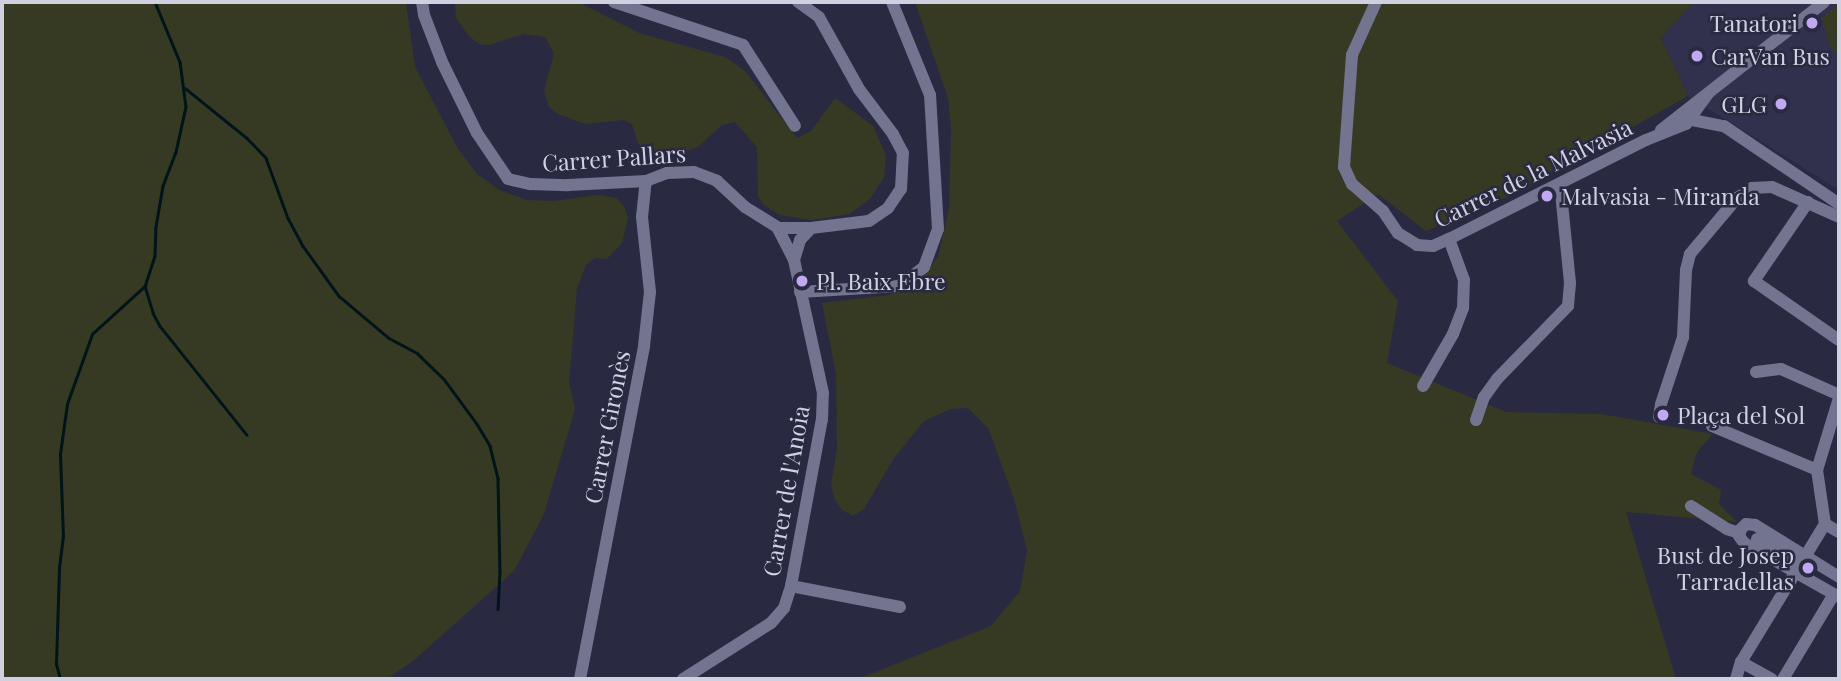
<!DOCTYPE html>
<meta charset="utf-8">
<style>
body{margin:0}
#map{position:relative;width:1841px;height:681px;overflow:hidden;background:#292a41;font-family:"Playfair Display",serif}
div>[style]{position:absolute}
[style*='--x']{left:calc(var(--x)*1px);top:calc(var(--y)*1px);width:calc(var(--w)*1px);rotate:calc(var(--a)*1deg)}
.built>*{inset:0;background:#31314e}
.green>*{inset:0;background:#363a22}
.stream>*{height:2.5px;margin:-1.25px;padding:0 1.25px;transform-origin:1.25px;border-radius:1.25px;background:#00151b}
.minor>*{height:12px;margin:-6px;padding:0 6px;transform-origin:6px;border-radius:6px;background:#73748f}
.dots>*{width:19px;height:19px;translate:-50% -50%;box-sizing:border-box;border:4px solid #292a41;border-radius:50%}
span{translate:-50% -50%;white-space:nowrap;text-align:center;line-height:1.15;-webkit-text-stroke:5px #292a41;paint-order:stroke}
.poi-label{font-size:23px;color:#d0d1e0}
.right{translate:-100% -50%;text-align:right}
.left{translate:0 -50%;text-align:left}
.street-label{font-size:23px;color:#d0d1e0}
.frame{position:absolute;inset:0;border:4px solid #d0d1e0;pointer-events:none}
</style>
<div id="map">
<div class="built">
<div style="clip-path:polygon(1694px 2px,1839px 2px,1839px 190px,1688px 96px,1661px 38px)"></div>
</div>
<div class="green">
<div style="clip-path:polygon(2px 2px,406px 2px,415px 67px,458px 149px,477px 174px,499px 190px,526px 200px,554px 201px,598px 195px,616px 198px,624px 206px,628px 218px,622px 243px,607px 259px,595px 258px,586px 265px,577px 288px,569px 382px,575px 409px,544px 514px,514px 571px,413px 661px,387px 679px,2px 679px)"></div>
<div style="clip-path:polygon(455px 2px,578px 2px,639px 33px,725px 57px,745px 71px,797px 138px,811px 131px,835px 98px,873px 126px,886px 156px,884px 177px,870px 199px,850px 214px,811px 220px,780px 215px,764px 205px,758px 196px,757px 147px,735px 122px,722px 125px,698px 147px,655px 162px,638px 143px,632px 124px,624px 120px,585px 124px,558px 114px,549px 107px,544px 91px,554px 53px,545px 37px,524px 34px,488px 45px,479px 44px,469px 36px,456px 18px)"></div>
<div style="clip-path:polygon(915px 2px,1694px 2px,1661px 38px,1688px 96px,1512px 195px,1426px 231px,1378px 194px,1337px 221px,1398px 301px,1387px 363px,1506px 412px,1601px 414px,1713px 434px,1697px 452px,1691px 474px,1721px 490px,1719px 504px,1737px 522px,1626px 512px,1676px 679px,858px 679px,991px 626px,1020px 591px,1027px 551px,1015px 502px,993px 441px,988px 428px,968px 408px,951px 409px,924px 421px,894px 458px,864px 509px,853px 516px,842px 510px,835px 500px,831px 485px,837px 448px,836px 374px,822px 303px,889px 295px,914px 286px,938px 257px,949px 209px,951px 129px,948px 98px)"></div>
<div style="clip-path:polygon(1839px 4px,1839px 58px,1829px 44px,1822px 18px)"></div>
</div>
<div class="stream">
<div style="--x:155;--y:2;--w:65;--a:67.4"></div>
<div style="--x:180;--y:62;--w:45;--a:82.4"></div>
<div style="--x:186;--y:107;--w:46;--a:102.5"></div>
<div style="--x:176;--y:152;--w:36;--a:111"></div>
<div style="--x:163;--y:186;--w:42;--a:99.7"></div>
<div style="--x:156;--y:227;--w:29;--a:92"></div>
<div style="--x:155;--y:256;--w:32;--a:108"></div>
<div style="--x:145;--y:286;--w:28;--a:73"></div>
<div style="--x:153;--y:313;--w:15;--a:62"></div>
<div style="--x:160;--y:326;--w:139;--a:51.4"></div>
<div style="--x:185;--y:88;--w:80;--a:38.9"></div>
<div style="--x:247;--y:138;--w:28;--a:46"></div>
<div style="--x:266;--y:158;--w:64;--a:69.9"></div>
<div style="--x:288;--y:218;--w:32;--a:62"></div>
<div style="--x:303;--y:246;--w:62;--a:54.2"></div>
<div style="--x:339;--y:296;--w:65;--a:40"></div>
<div style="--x:389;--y:338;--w:32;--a:28"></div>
<div style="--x:417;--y:353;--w:37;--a:44"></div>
<div style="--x:444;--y:379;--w:56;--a:53.7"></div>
<div style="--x:477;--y:424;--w:26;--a:59"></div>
<div style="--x:490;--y:446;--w:34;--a:76"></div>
<div style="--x:498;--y:479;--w:93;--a:88.8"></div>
<div style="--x:500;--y:572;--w:37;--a:93"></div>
<div style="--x:60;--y:679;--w:16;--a:-105"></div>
<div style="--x:56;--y:664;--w:96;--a:-88.2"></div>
<div style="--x:59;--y:568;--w:31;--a:-83"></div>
<div style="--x:63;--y:537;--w:83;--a:-92.1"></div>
<div style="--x:60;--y:454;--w:50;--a:-82"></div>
<div style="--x:67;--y:404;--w:74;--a:-70.3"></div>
<div style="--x:92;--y:334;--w:72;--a:-42.2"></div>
</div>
<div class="minor">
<div style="--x:422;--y:2;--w:13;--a:81"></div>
<div style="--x:424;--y:15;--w:50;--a:69"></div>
<div style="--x:442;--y:62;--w:79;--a:63.8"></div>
<div style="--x:477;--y:133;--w:55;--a:56"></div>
<div style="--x:508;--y:179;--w:23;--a:13"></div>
<div style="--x:530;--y:184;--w:38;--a:2"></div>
<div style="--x:568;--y:185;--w:78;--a:-2.9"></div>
<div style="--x:646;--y:181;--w:22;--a:-21"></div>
<div style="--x:667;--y:173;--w:27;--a:-2"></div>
<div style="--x:694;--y:172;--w:25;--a:21"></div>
<div style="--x:717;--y:181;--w:38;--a:43"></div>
<div style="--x:745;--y:207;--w:39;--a:32"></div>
<div style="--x:778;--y:228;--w:33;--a:0"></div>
<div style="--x:811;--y:228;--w:58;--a:-6.9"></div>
<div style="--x:869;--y:221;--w:23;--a:-34"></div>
<div style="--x:888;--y:208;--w:23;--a:-56"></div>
<div style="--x:901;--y:189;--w:36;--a:-87"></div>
<div style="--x:903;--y:153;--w:21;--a:-118"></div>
<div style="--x:893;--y:134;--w:56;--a:-127.1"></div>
<div style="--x:859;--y:89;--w:82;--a:-119.1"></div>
<div style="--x:819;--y:17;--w:26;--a:-144"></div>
<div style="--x:614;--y:2;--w:136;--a:18.4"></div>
<div style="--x:743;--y:45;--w:96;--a:57.3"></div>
<div style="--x:1376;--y:2;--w:58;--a:114.4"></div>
<div style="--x:1352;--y:55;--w:112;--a:94.1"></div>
<div style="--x:1344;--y:167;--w:19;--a:65"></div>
<div style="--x:1352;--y:184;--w:41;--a:41.1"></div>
<div style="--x:1383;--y:211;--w:27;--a:56"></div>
<div style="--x:1398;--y:233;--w:22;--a:32"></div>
<div style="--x:1417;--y:245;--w:16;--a:4"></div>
<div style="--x:1433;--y:246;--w:17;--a:-24"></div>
<div style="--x:1449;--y:239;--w:220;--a:-26.7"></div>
<div style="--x:1646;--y:140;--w:43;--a:-21.8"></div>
<div style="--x:1686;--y:124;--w:37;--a:-54"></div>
<div style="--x:1692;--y:120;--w:33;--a:11"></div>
<div style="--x:1724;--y:126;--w:139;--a:34.1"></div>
<div style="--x:1661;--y:130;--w:207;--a:-38.1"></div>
<div style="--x:1808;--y:202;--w:96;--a:124.4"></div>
<div style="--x:1754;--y:281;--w:103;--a:34.8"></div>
<div style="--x:794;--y:260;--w:21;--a:-73"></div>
<div style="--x:800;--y:240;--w:16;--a:-47"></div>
<div style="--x:800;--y:292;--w:99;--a:-3.5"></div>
<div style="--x:899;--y:286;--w:31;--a:-37"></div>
<div style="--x:924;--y:267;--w:40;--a:-69.8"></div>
<div style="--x:938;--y:229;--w:134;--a:-93.4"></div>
<div style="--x:930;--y:95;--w:100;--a:-112.2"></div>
<div style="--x:1756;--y:372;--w:25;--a:-7"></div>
<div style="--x:1781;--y:369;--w:64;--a:24.1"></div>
<div style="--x:1423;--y:386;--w:60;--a:-60"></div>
<div style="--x:1453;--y:334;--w:28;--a:-69"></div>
<div style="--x:1463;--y:308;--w:28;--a:-88"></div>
<div style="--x:1464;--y:280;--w:44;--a:-110.1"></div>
<div style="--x:1659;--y:417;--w:13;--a:-81"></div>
<div style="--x:1661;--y:404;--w:71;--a:-71.8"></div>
<div style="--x:1683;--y:337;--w:67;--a:-87.4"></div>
<div style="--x:1686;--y:270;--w:16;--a:-76"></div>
<div style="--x:1690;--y:254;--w:73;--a:-50"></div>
<div style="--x:1737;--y:198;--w:18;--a:-34"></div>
<div style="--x:1752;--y:188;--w:20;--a:-3"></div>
<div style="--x:1772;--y:187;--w:73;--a:24.1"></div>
<div style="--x:1476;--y:420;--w:24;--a:-71"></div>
<div style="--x:1484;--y:397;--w:22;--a:-54"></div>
<div style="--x:1497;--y:379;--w:102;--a:-45.8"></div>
<div style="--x:1568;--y:306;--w:23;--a:-85"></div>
<div style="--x:1570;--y:283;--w:100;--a:-95.7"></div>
<div style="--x:1712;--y:426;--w:114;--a:22.7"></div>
<div style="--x:1691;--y:506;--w:43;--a:32.6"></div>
<div style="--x:1727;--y:529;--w:13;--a:18"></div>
<div style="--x:1825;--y:524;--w:55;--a:-98.4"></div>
<div style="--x:1817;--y:470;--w:75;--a:-73"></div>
<div style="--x:1825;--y:524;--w:16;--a:30"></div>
<div style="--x:1757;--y:539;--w:45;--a:29.4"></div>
<div style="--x:1839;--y:577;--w:99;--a:-148.2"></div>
<div style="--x:1755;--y:525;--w:9;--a:-174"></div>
<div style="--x:1746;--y:524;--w:7;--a:135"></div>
<div style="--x:1741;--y:529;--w:7;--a:106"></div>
<div style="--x:1739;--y:536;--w:9;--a:54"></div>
<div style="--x:1744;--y:543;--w:109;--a:29.6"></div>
<div style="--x:791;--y:586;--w:111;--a:10.9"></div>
<div style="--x:1741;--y:662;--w:35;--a:29"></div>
<div style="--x:580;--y:679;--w:339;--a:-79.1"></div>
<div style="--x:644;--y:346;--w:54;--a:-83.7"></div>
<div style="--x:650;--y:292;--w:75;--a:-96.1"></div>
<div style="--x:642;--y:217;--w:36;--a:-84"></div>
<div style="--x:683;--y:679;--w:104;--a:-32.5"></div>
<div style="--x:771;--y:623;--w:20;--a:-49"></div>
<div style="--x:784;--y:608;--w:23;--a:-72"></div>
<div style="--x:791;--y:586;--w:170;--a:-79.5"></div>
<div style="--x:822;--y:419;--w:26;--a:-88"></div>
<div style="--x:823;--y:393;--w:136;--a:-102.3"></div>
<div style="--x:794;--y:260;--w:36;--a:-117"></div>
<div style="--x:1736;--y:679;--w:18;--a:-74"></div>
<div style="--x:1741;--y:662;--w:162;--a:-58.7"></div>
<div style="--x:1783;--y:679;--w:99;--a:-59"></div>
</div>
<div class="dots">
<div style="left:1812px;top:23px;background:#c1a8f3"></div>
<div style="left:1697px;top:56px;background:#c1a8f3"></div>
<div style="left:1781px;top:104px;background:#c1a8f3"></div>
<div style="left:1547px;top:196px;background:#c1a8f3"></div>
<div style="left:802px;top:281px;background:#c1a8f3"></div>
<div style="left:1663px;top:415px;background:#c1a8f3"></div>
<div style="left:1808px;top:568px;background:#c1a8f3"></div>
</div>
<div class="poi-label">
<span class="right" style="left:1798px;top:23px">Tanatori</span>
<span class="left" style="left:1711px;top:56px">CarVan Bus</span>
<span class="right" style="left:1767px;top:104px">GLG</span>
<span class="left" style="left:1561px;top:196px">Malvasia - Miranda</span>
<span class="left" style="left:816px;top:281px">Pl. Baix Ebre</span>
<span class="left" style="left:1677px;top:415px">Plaça del Sol</span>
<span class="right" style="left:1794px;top:568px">Bust de Josep<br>Tarradellas</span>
</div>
<div class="street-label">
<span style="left:614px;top:158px;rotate:-4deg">Carrer Pallars</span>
<span style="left:1533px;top:173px;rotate:-26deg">Carrer de la Malvasia</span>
<span style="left:607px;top:427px;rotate:-79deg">Carrer Gironès</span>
<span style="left:786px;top:491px;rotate:-80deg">Carrer de l'Anoia</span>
</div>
<div class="frame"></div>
</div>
